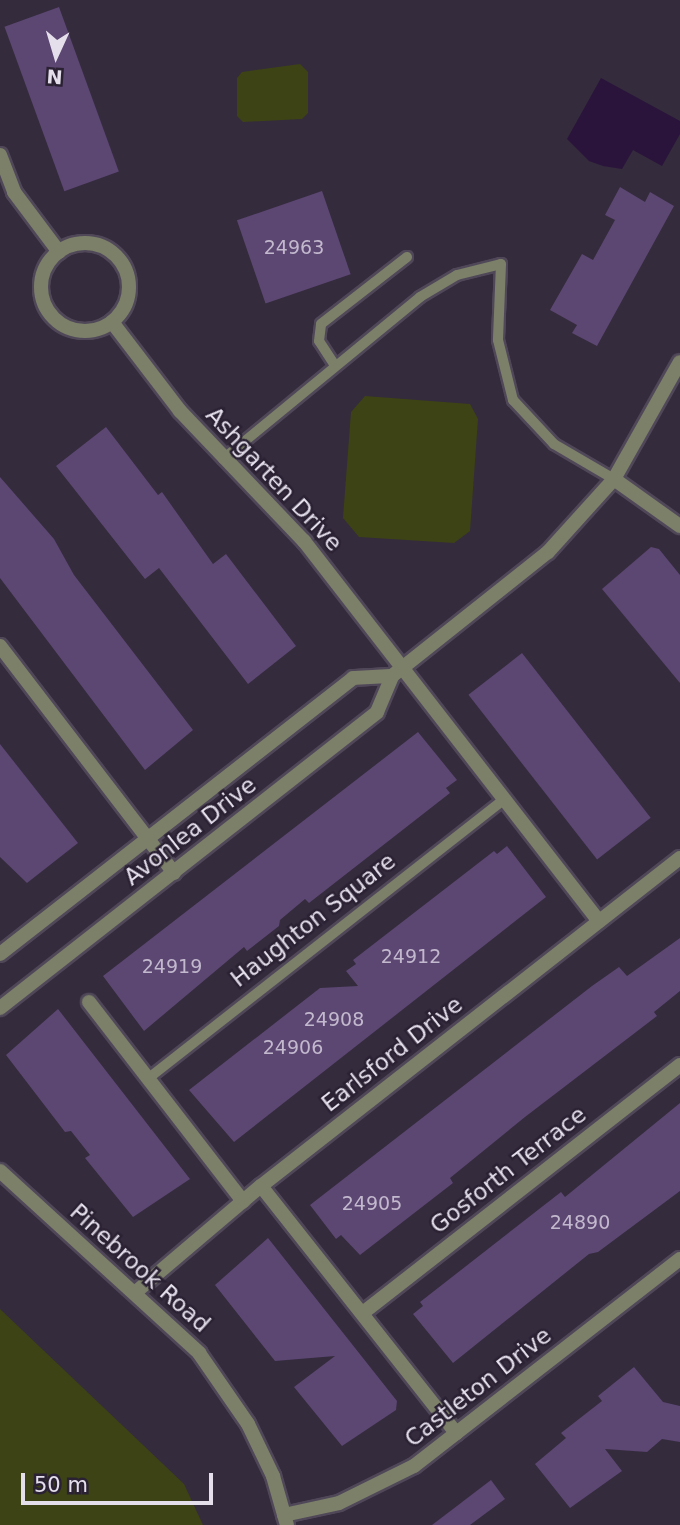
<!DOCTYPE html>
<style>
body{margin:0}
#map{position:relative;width:680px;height:1525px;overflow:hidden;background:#342b3d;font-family:"DejaVu Sans",sans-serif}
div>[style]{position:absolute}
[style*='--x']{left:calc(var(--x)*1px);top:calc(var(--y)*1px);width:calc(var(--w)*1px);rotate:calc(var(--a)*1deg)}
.green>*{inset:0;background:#3d4315}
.water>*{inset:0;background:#2a143b}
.building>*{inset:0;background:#5c4672;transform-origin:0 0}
.roads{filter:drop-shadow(2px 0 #504859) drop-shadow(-2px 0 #504859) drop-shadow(0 2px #504859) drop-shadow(0 -2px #504859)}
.lane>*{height:10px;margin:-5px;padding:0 5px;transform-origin:5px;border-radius:5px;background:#7c8069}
.street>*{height:14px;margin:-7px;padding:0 7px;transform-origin:7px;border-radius:7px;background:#7c8069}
.street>.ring{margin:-7px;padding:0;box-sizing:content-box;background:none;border:14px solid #7c8069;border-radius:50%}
span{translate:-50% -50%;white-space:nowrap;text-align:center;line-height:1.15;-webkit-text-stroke:5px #2a2133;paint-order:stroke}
.number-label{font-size:19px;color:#c3b9ce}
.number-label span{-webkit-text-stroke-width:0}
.street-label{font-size:23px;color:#e5dfec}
.north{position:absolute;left:21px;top:21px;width:70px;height:70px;-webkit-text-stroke:5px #2a2133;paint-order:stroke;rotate:184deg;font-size:19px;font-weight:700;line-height:28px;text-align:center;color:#e5dfec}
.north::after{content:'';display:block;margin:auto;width:24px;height:32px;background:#e5dfec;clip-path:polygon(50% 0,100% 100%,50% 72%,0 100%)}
.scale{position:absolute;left:21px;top:1473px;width:192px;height:32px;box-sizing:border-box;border:4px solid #e5dfec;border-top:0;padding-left:9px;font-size:21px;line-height:24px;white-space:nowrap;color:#e5dfec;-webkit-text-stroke:5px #2a2133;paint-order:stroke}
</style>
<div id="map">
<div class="green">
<div style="clip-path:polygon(300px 64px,308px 72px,308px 113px,302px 119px,243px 122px,237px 116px,237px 78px,242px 72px)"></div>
<div style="clip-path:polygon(365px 396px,470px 404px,478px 419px,470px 531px,454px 543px,359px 537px,343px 518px,351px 412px)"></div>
<div style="clip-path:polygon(0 1309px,184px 1484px,203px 1525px,0 1525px)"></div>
</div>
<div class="water">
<div style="clip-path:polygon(601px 78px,680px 121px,680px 134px,662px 166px,633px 150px,622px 169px,603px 166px,589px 161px,567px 139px)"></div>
</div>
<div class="building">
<div style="left:59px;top:7px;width:175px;height:58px;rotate:70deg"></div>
<div style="clip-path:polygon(620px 187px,645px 202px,650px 192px,674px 206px,597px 346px,572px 333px,577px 325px,550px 310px,582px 254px,593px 260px,615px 220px,605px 215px)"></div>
<div style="left:322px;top:191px;width:88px;height:90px;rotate:71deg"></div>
<div style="clip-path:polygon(106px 427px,158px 495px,162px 492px,213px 564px,226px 554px,296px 646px,248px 684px,159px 568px,145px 579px,56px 466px)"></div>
<div style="clip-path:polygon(0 477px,54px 539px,74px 575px,193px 730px,145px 770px,0 578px)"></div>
<div style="clip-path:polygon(651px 547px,659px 549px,680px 575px,680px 683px,602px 589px)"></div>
<div style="left:522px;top:653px;width:209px;height:68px;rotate:52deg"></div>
<div style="clip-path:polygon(418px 732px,457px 780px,446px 788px,450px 793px,309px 903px,305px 899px,280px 920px,279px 926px,247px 951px,244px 947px,144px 1031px,103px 976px)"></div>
<div style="clip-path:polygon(0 744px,78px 843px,27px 883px,0 857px)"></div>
<div style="clip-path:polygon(507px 846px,546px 897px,234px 1142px,189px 1090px,320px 988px,358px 986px,346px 971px,356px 964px,353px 960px,494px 851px,497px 854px)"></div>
<div style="clip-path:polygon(680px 938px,680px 991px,654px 1012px,657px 1016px,525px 1117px,450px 1178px,453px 1183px,360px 1255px,341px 1235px,336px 1239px,310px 1205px,592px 986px,619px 967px,627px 976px)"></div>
<div style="clip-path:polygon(58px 1009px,190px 1179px,133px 1217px,85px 1158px,90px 1155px,71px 1131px,65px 1132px,6px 1055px)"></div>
<div style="clip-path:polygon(680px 1103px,680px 1191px,598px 1252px,589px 1254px,453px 1363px,413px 1314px,423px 1306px,420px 1302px,561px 1192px,565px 1197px)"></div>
<div style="clip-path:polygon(268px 1238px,397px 1401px,396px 1410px,342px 1446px,294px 1387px,335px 1356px,275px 1361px,215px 1285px)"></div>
<div style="clip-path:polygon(634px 1367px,663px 1402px,680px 1406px,680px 1442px,662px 1439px,647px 1452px,605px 1449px,622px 1471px,570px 1508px,535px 1464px,566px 1438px,561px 1433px,602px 1401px,598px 1396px)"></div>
<div style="clip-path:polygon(491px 1480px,505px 1499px,470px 1525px,432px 1525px)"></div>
</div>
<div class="roads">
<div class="lane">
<div style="--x:334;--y:364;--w:27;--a:-123"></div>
<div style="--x:319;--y:341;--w:17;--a:-83"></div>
<div style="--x:321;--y:324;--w:109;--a:-37.9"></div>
<div style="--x:223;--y:459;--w:255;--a:-39.4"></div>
<div style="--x:420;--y:297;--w:43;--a:-30.7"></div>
<div style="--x:457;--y:275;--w:45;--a:-14"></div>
<div style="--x:501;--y:264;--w:76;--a:92.3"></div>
<div style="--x:498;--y:340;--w:62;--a:76"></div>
<div style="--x:513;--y:400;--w:60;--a:47"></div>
<div style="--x:554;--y:444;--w:69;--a:30.3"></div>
<div style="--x:150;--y:1077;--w:450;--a:-38.1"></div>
</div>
<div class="street">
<div style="--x:0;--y:155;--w:40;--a:69"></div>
<div style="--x:14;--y:192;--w:75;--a:53.1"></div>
<div class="ring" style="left:41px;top:243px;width:74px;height:74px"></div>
<div style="--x:112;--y:322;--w:112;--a:52.6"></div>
<div style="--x:180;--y:411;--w:180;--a:46.4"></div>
<div style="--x:304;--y:541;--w:481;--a:52.2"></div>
<div style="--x:614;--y:479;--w:81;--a:35.5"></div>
<div style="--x:0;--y:646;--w:286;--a:52.5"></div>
<div style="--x:0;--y:954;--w:448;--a:-38"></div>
<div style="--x:353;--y:678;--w:39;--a:-3"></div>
<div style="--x:89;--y:1002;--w:252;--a:52.3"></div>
<div style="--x:0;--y:1008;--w:479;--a:-38.1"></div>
<div style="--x:377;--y:712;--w:39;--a:-67"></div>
<div style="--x:392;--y:676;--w:199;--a:-38.5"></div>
<div style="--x:548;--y:552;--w:98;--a:-47.9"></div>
<div style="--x:614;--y:479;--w:134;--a:-60.6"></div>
<div style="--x:0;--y:1171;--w:270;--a:42.4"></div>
<div style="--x:199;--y:1353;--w:86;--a:55.4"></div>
<div style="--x:248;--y:1424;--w:58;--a:64.3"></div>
<div style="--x:273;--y:1476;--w:51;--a:74.1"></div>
<div style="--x:261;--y:1186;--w:315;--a:51.7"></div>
<div style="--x:137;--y:1291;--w:162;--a:-40.3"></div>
<div style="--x:261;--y:1186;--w:532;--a:-38.05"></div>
<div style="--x:364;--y:1312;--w:401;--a:-38"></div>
<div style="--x:284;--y:1515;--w:56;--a:-12.3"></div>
<div style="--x:339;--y:1503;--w:84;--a:-26.3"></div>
<div style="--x:414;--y:1466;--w:337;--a:-37.9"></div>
</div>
</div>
<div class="number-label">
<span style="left:294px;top:248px">24963</span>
<span style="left:411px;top:957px">24912</span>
<span style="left:172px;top:967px">24919</span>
<span style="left:334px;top:1020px">24908</span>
<span style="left:293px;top:1048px">24906</span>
<span style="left:372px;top:1204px">24905</span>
<span style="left:580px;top:1223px">24890</span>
</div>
<div class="street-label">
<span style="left:274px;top:479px;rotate:47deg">Ashgarten Drive</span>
<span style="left:190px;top:831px;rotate:-38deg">Avonlea Drive</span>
<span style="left:313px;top:920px;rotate:-38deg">Haughton Square</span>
<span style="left:392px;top:1054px;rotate:-38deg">Earlsford Drive</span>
<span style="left:508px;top:1170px;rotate:-38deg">Gosforth Terrace</span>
<span style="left:140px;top:1268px;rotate:42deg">Pinebrook Road</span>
<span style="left:478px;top:1387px;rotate:-38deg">Castleton Drive</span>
</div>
<div class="north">N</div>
<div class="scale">50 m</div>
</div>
